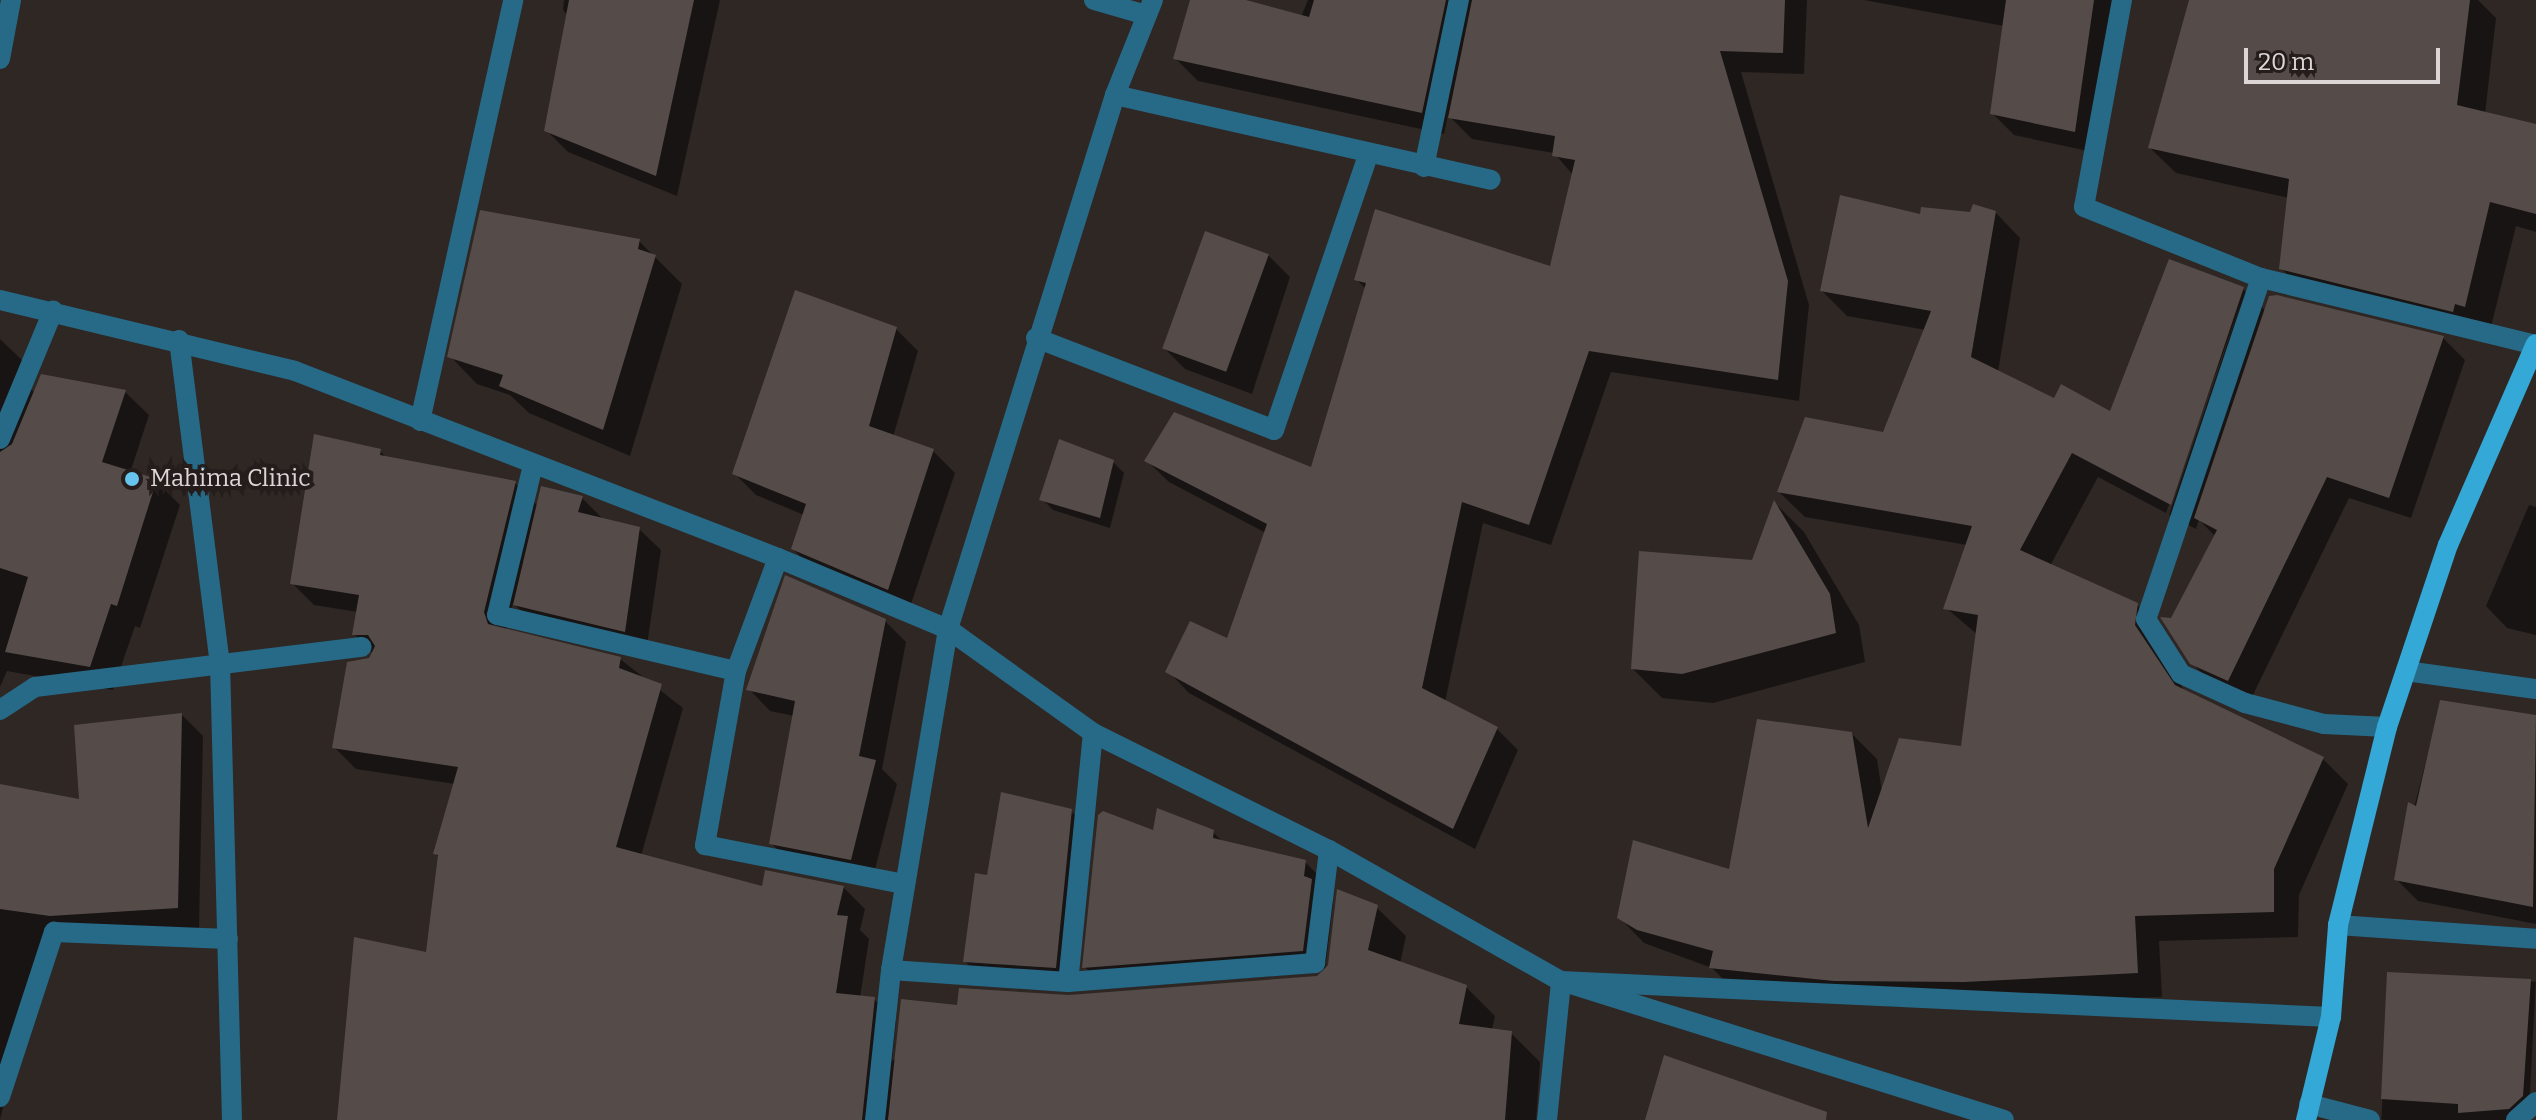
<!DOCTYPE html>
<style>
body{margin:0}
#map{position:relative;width:2536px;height:1120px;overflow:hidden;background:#2e2724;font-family:Bitter,serif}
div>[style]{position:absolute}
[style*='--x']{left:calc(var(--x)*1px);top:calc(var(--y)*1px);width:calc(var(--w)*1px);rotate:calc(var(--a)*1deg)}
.shadow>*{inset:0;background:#0007;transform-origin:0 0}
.building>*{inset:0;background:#554c4a;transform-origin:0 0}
.minor>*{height:20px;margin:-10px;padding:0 10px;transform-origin:10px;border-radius:10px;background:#276a87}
.primary>*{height:20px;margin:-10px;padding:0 10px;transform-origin:10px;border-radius:10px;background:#34a8d7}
.dots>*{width:22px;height:22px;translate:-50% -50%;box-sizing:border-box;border:4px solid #241d1b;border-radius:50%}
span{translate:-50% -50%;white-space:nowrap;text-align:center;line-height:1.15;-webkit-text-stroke:8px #241d1b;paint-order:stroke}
.poi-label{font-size:24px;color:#dcd7d6}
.left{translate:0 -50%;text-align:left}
.scale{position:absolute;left:2244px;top:48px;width:196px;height:36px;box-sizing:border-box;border:4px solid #dcd7d6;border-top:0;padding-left:10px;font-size:24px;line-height:28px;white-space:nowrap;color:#dcd7d6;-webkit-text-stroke:6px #241d1b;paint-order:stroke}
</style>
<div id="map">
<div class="shadow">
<div style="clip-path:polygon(564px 0,720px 0,677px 196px,568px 152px,546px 130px,568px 16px,563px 10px)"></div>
<div style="clip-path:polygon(1192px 0,1238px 0,1301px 17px,1308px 0,1807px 0,1804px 74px,1741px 72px,1809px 305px,1799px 401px,1611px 372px,1551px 545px,1483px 523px,1445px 702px,1496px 728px,1518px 750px,1475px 849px,1189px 693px,1168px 671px,1229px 641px,1266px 533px,1169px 482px,1147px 461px,1312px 470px,1366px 289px,1356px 279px,1551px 269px,1573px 175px,1554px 153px,1472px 139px,1448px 115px,1444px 134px,1198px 81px,1176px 59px)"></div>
<div style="clip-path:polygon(1864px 0,2118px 0,2097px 153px,2014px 135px,1992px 113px,2004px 26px)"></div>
<div style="clip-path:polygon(2191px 0,2478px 0,2496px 18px,2485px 114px,2536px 126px,2536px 232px,2516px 226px,2490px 331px,2307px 294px,2281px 268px,2289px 198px,2176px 173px,2150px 148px)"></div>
<div style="clip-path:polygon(1995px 212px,2020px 238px,1998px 372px,2054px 400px,2111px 414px,2243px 289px,2266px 311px,2270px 299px,2443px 338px,2465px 360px,2411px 518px,2349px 498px,2250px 701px,2214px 685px,2191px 662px,2172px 620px,2216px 537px,2199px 520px,2196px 529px,2169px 515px,2242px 300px,2166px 513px,2098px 477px,2050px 566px,2137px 605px,2162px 630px,2159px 652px,2186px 693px,2322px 758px,2348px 784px,2299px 895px,2298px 937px,2159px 941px,2162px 997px,1897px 1007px,1737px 993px,1712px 968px,1644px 943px,1619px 917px,1730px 871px,1851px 733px,1877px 759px,1882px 792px,1963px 748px,1978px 635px,1946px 608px,1967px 545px,1805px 517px,1779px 492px,1884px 435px,1926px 330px,1847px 316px,1822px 291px,1922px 216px)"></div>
<div style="clip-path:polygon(639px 241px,682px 284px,630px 456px,529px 413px,510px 395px,477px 384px,450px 356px)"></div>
<div style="clip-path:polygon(1268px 255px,1290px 277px,1252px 394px,1185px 369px,1163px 347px)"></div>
<div style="clip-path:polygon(896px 329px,918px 351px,893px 437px,933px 451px,955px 473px,909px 610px,815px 571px,793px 549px,804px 515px,756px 495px,734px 473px)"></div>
<div style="clip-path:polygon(0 339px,25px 363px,20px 378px,35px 393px,125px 392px,149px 415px,130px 473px,156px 481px,180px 505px,140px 628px,135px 626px,113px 690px,7px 671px,0 687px)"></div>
<div style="clip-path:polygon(380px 451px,387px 458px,515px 483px,538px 506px,582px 498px,604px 520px,639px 529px,661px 550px,646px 652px,537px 626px,513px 603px,506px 631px,620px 659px,683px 708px,641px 856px,764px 889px,843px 887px,865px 909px,860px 930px,869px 939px,860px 998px,874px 999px,896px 1021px,892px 1061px,959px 1007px,1318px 978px,1323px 972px,1106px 989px,1085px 967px,1155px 833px,1213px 832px,1223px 842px,1305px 862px,1327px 884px,1326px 895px,1333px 903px,1325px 971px,1376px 907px,1406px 936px,1400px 964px,1466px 987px,1495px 1016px,1492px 1030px,1511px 1033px,1540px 1062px,1536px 1120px,339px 1120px,427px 954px,440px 859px,435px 853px,455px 784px,356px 769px,334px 747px,373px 654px,354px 634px,358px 612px,314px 605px,292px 583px)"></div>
<div style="clip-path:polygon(1113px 462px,1124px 473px,1110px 528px,1053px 510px,1042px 499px)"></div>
<div style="clip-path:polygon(1775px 503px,1804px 532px,1859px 625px,1865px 662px,1713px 703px,1662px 698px,1633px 669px,1753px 562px)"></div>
<div style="clip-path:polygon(2529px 505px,2536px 507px,2536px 635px,2507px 628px,2486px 606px)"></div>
<div style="clip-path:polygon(884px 620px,906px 642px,882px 769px,897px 784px,872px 881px,793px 865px,772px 844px,794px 716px,770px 711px,749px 689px)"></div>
<div style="clip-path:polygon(2441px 702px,2536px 717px,2536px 924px,2418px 901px,2396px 879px)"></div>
<div style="clip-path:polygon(182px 715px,203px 736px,199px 929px,45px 933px,0 1120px,0 786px,81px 801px)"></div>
<div style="clip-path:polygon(1071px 811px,1089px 829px,1073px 985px,982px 979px,965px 961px,988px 877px)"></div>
<div style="left:2389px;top:974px;width:147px;height:146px;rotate:3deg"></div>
</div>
<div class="building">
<div style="clip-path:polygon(569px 0,694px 0,656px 176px,544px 131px)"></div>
<div style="clip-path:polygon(1190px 0,1246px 0,1309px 17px,1314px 0,1446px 0,1422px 113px,1173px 59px)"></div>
<div style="clip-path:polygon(1472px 0,1785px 0,1783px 53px,1720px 51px,1788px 281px,1778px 380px,1589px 351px,1529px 525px,1462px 502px,1422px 688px,1498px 727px,1453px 829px,1165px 672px,1190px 621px,1227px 638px,1267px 524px,1144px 461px,1174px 412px,1311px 467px,1366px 283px,1354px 280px,1375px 209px,1550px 266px,1575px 160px,1552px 156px,1555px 136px,1448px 118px)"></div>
<div style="clip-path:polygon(2006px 0,2094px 0,2075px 132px,1990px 114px)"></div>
<div style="clip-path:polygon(2189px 0,2470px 0,2457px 105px,2536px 124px,2536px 214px,2490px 202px,2465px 307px,2455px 304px,2453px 312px,2279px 269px,2289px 179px,2148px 148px)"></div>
<div style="clip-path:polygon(1840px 195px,1920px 214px,1921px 207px,1970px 212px,1973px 204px,1996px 211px,1971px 357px,2054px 398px,2061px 384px,2110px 411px,2169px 259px,2244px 287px,2171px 505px,2072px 453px,2020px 550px,2138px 603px,2135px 625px,2175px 685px,2324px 757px,2274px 869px,2274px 912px,2135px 916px,2138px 973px,1964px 982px,1834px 981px,1709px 968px,1713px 951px,1637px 930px,1617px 918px,1633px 840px,1729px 869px,1757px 719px,1852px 732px,1868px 828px,1899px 738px,1961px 746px,1978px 615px,1943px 609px,1972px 526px,1777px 492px,1805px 417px,1883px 432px,1931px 311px,1820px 291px)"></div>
<div style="clip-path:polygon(480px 210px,640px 239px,638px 249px,656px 255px,603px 430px,499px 386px,503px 375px,447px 357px)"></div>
<div style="left:1205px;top:231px;width:68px;height:125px;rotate:20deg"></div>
<div style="clip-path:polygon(795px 290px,897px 327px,869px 426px,934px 449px,888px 590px,791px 549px,806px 504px,732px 474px)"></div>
<div style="clip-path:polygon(2277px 295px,2444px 336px,2389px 498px,2327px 477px,2228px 681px,2190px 664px,2160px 617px,2171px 618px,2217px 530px,2194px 518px,2269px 296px)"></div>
<div style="clip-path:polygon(41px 374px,126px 390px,102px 462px,157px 479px,117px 606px,111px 604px,90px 667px,5px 652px,28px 577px,0 568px,0 452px,12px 444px)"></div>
<div style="clip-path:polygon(314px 434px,381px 449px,380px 455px,516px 481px,484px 612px,488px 624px,621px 657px,619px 668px,662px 684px,616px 847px,762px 886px,765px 870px,844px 886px,837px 915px,848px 916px,836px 993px,875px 997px,862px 1120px,337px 1120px,354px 937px,426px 952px,438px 855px,433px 854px,458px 767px,332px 748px,347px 662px,369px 658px,375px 646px,368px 635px,352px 635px,359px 595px,290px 584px)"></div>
<div style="clip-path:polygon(1059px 439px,1114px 460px,1100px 518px,1039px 500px)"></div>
<div style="clip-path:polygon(541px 486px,583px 496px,578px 512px,640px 527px,625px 632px,513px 605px)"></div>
<div style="clip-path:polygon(1774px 500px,1830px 594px,1836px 633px,1682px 674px,1631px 669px,1639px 551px,1752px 560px)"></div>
<div style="clip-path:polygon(785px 575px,886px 619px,859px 756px,876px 760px,851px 860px,769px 844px,795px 701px,746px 690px)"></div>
<div style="clip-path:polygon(2440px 700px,2536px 715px,2533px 907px,2394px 880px,2408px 802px,2416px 806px)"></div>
<div style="clip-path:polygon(182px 713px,178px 908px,50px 916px,0 909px,0 784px,79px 799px,74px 725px)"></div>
<div style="clip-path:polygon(1001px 792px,1072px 809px,1056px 968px,963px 962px,975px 873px,987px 875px)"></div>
<div style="clip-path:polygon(1157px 808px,1214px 830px,1213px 838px,1306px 860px,1304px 876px,1312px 879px,1303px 951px,1082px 968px,1098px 815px,1103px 811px,1153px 830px)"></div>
<div style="clip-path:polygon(1337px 889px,1378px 905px,1368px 950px,1467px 985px,1459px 1024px,1512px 1031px,1505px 1120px,888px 1120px,901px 999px,957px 1005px,959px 988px,1069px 995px,1317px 976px,1328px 965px)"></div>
<div style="clip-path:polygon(2387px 972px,2531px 979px,2523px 1096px,2509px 1109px,2458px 1113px,2458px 1104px,2381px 1099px)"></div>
<div style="clip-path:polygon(1664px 1055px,1827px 1112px,1826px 1120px,1645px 1120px)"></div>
</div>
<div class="minor">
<div style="--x:1094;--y:0;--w:54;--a:16.1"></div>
<div style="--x:2122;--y:0;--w:210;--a:100.4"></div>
<div style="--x:2084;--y:207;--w:191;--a:21.9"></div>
<div style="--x:2261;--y:278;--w:360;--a:108.6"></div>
<div style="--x:2146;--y:619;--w:65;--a:57.5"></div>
<div style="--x:2181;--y:674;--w:70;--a:24.4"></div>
<div style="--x:2245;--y:703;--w:82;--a:14.9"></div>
<div style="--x:2324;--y:724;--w:63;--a:2.7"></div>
<div style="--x:0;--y:59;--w:60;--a:-79.4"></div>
<div style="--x:1115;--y:95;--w:385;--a:12.7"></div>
<div style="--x:1424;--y:167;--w:171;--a:-78.2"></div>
<div style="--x:2261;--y:278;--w:282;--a:13.7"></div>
<div style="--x:0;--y:300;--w:303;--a:13.5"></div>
<div style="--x:295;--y:371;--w:518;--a:21.16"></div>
<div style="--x:778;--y:558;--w:184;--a:22.7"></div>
<div style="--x:948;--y:629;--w:178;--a:35.6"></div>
<div style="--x:1093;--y:733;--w:263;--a:26.4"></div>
<div style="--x:1329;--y:850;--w:266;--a:29.5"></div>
<div style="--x:1561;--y:981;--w:464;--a:17.4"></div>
<div style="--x:1036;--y:338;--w:255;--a:21.1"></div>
<div style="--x:1274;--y:430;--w:293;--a:-71.1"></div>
<div style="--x:179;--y:340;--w:326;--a:82.8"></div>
<div style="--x:220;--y:663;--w:457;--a:88.5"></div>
<div style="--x:420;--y:421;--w:431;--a:-77.5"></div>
<div style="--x:0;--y:439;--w:139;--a:-67.5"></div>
<div style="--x:533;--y:465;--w:154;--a:103.5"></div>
<div style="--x:497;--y:615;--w:245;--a:13.2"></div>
<div style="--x:778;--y:558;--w:121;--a:110.4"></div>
<div style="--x:736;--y:671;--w:177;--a:100.1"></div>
<div style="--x:705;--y:845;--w:203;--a:11.1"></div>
<div style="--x:2406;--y:671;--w:131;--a:7.9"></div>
<div style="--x:0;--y:710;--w:42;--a:-33.3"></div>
<div style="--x:35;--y:687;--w:329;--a:-7"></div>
<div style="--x:1093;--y:733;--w:250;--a:95.7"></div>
<div style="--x:1068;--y:982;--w:248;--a:-4.4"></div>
<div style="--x:1315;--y:963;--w:114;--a:-82.9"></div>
<div style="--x:2338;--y:925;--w:198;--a:4"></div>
<div style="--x:891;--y:970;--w:177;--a:3.9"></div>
<div style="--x:0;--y:1097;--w:174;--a:-71.9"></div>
<div style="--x:54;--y:932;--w:174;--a:2.3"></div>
<div style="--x:2309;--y:1104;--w:63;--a:14.7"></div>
<div style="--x:875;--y:1120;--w:151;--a:-83.9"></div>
<div style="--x:891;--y:970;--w:346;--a:-80.5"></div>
<div style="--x:948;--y:629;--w:560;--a:-72.63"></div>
<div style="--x:1115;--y:95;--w:102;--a:-68.2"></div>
<div style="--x:1547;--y:1120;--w:140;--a:-84.2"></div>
<div style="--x:1561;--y:981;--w:771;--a:2.68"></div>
<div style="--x:2516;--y:1120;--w:27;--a:-42"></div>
</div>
<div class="primary">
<div style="--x:2306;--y:1120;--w:106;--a:-76.4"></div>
<div style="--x:2331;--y:1017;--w:92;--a:-85.6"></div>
<div style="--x:2338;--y:925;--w:204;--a:-76.1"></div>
<div style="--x:2387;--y:727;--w:192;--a:-71.5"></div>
<div style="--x:2448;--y:545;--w:219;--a:-66.4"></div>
</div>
<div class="dots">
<div style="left:132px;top:479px;background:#66c4ef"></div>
</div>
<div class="poi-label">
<span class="left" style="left:150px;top:479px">Mahima Clinic</span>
</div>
<div class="scale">20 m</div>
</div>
